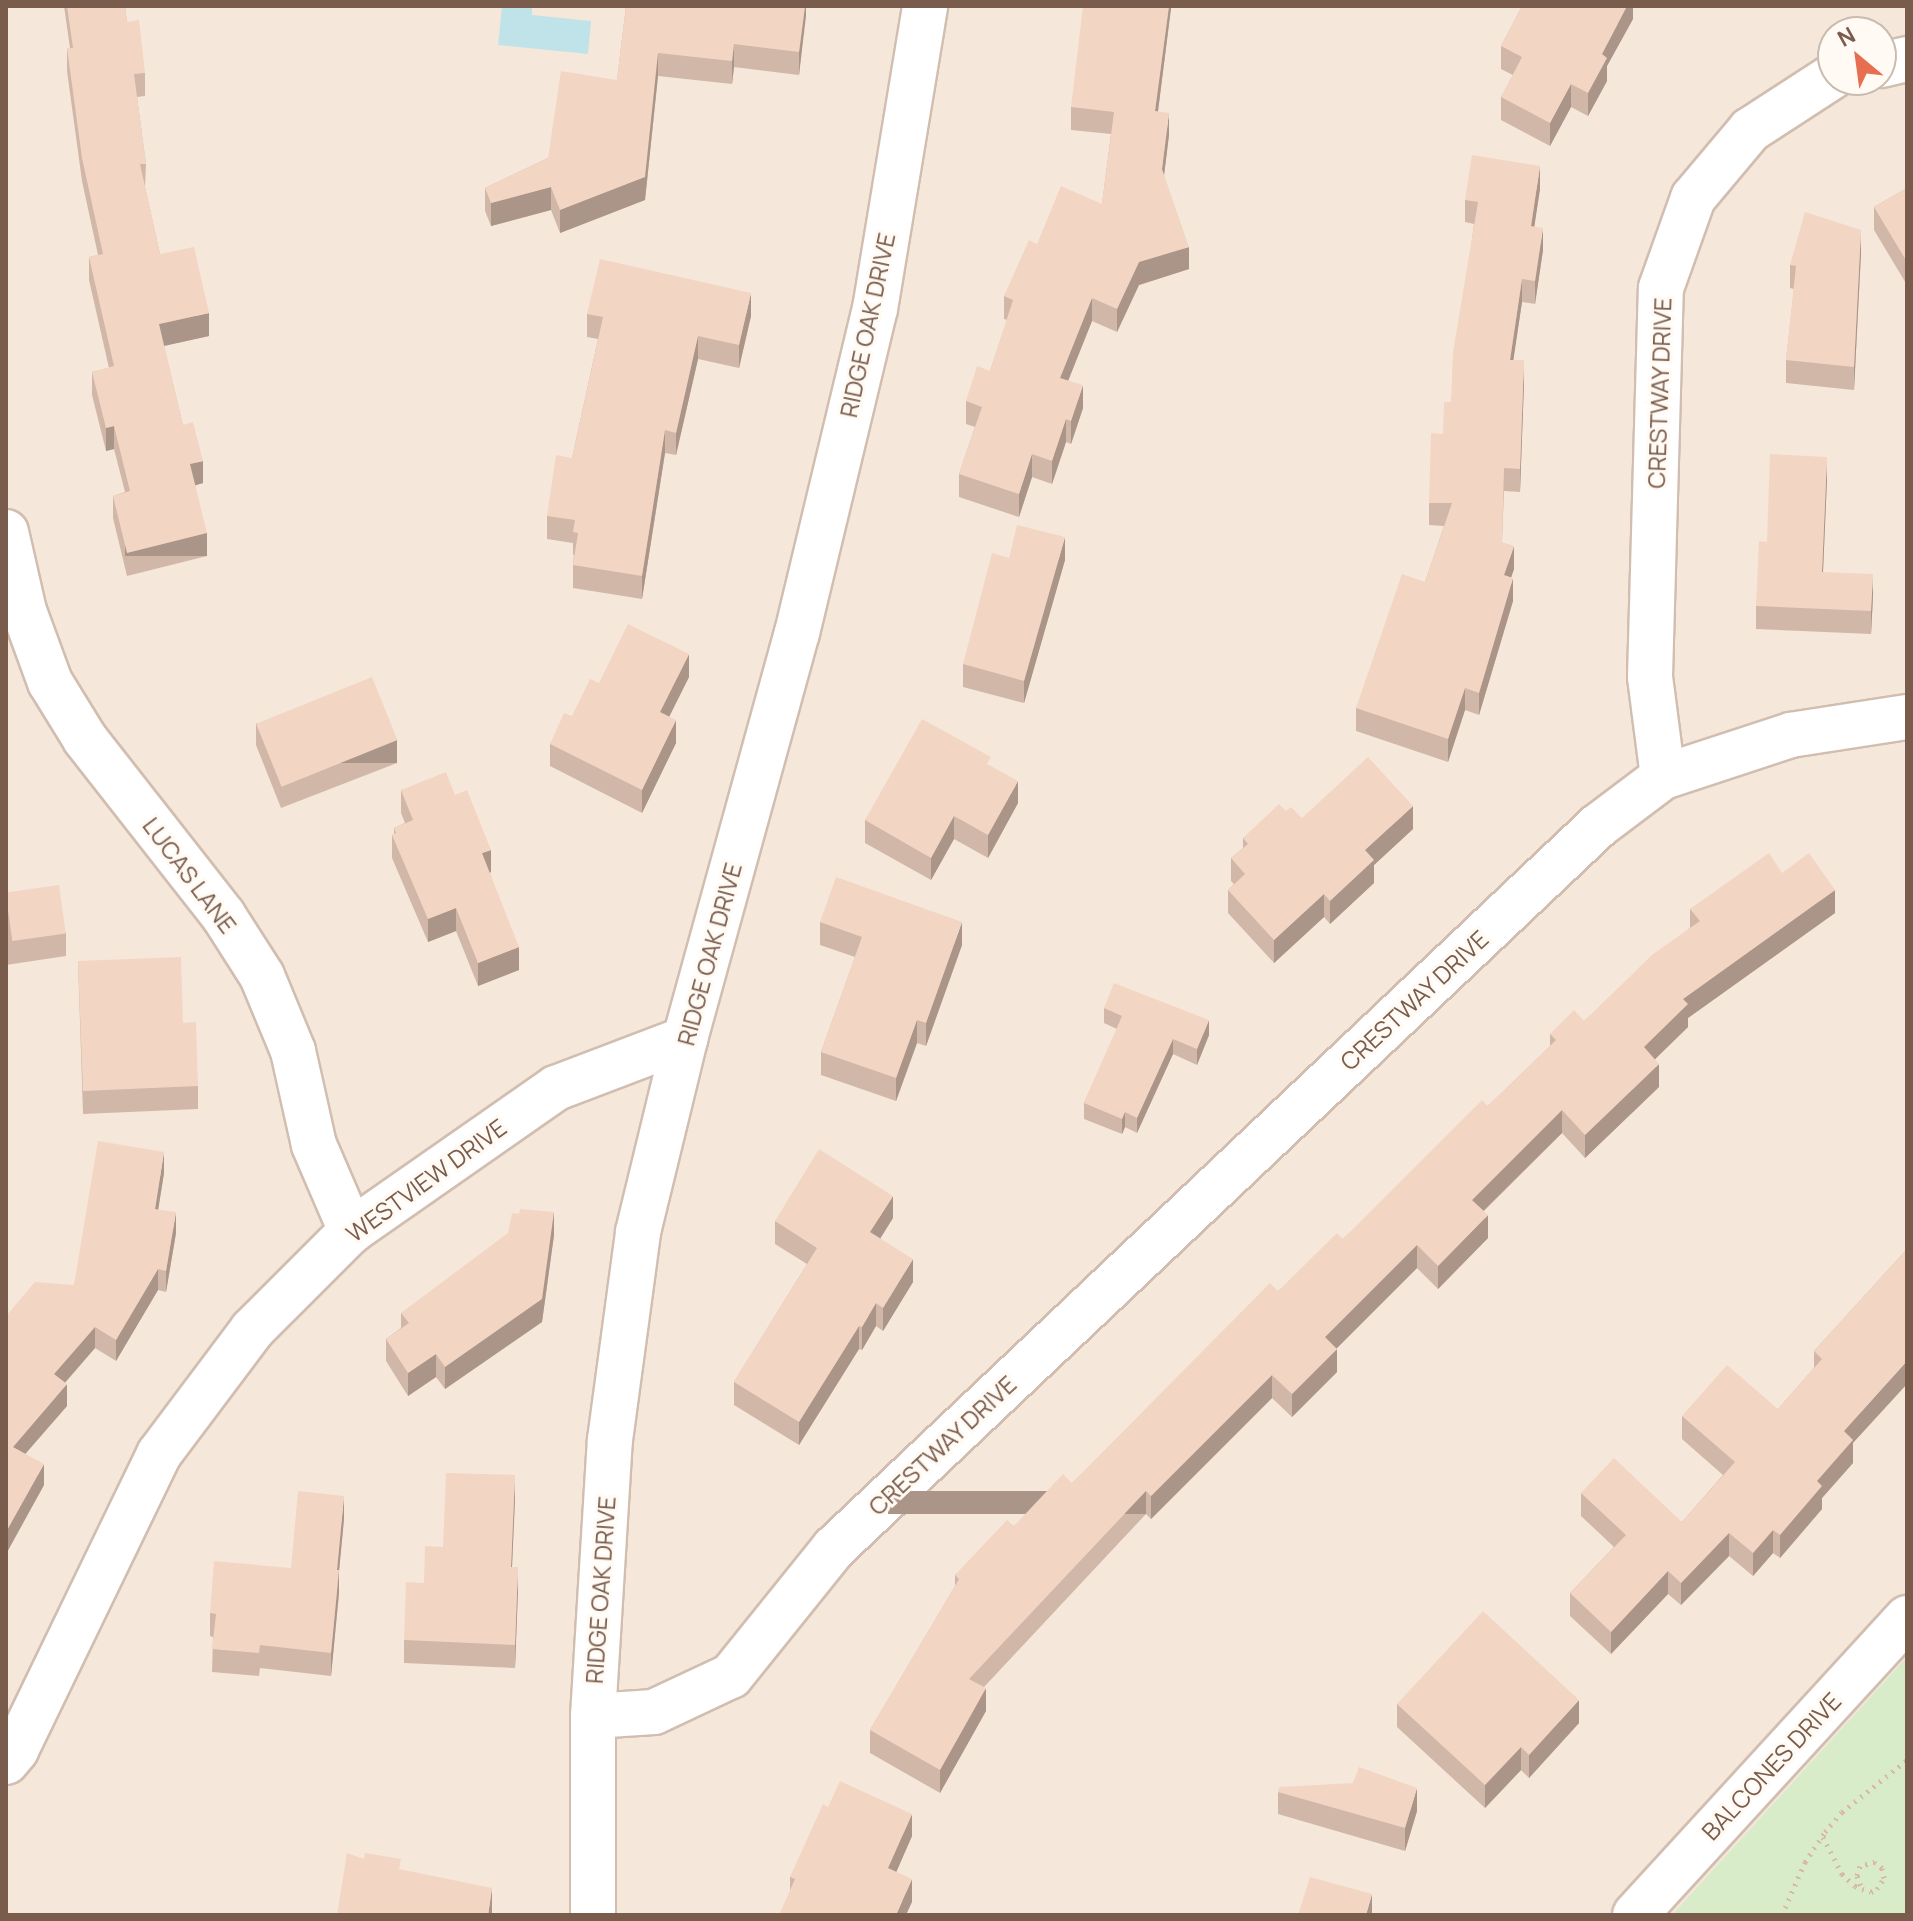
<!DOCTYPE html>
<style>
body{margin:0}
#map{position:relative;width:1913px;height:1921px;overflow:hidden;background:#fdf6ec;font-family:Manrope,sans-serif}
div>[style]{position:absolute}
[style*='--x']{left:calc(var(--x)*1px);top:calc(var(--y)*1px);width:calc(var(--w)*1px);rotate:calc(var(--a)*1deg)}
.residential>*{inset:0;background:#f5e8da}
.green>*{inset:0;background:#d8ecc9}
.water>*{inset:0;background:#bfe3e8}
.path>*{height:5px;margin-top:-2.5px;transform-origin:0;background:repeating-linear-gradient(90deg,#d9b8a5 0 2px,transparent 0 8px)}
.roads{filter:drop-shadow(2px 0 #d1beb0) drop-shadow(-2px 0 #d1beb0) drop-shadow(0 2px #d1beb0) drop-shadow(0 -2px #d1beb0)}
.minor>*{height:44px;margin:-22px;padding:0 22px;transform-origin:22px;border-radius:22px;background:#fff}
.tertiary>*{height:44px;margin:-22px;padding:0 22px;transform-origin:22px;border-radius:22px;background:#fff}
.wall>*{inset:0;background:#d1b7a8}
.shaded-wall>*{inset:0;background:#aa9588;transform-origin:0 0}
.building>*{inset:0;background:#f3d5c3;transform-origin:0 0}
span{translate:-50% -50%;white-space:nowrap;text-align:center;line-height:1.15;-webkit-text-stroke:6px #fffaf3;paint-order:stroke}
.street-label{font-size:24px;color:#7a5c4d}
.frame{position:absolute;inset:0;border:8px solid #7a5c4d;pointer-events:none}
.north{position:absolute;left:1817px;top:16px;width:80px;height:80px;box-sizing:border-box;background:#fffaf3;border:2px solid #cabbb1;border-radius:50%;rotate:331deg;font-size:22px;font-weight:700;line-height:32px;text-align:center;color:#7a5c4d}
.north::after{content:'';display:block;margin:auto;width:28px;height:36px;background:#e76f51;clip-path:polygon(50% 0,100% 100%,50% 72%,0 100%)}
</style>
<div id="map">
<div class="residential">
<div style="clip-path:polygon(evenodd,6px 6px,1907px 6px,1907px 1915px,6px 1915px,6px 6px,1833px 32px,1881px 32px,1881px 80px,1833px 80px,1833px 32px)"></div>
</div>
<div class="green">
<div style="clip-path:polygon(1907px 1657px,1907px 1915px,1672px 1915px)"></div>
</div>
<div class="water">
<div style="clip-path:polygon(502px 6px,532px 6px,532px 15px,591px 21px,588px 54px,498px 45px)"></div>
</div>
<div class="path">
<div style="--x:1823;--y:1837;--w:42;--a:62.8"></div>
<div style="--x:1842;--y:1874;--w:18;--a:43"></div>
<div style="--x:1855;--y:1886;--w:8;--a:23"></div>
<div style="--x:1862;--y:1889;--w:9;--a:18"></div>
<div style="--x:1871;--y:1892;--w:7;--a:-27"></div>
<div style="--x:1877;--y:1889;--w:13;--a:-58"></div>
<div style="--x:1884;--y:1878;--w:10;--a:-101"></div>
<div style="--x:1882;--y:1868;--w:9;--a:-139"></div>
<div style="--x:1875;--y:1862;--w:16;--a:165"></div>
<div style="--x:1860;--y:1866;--w:10;--a:107"></div>
<div style="--x:1857;--y:1876;--w:14;--a:69"></div>
<div style="--x:1782;--y:1915;--w:58;--a:-66.5"></div>
<div style="--x:1805;--y:1862;--w:36;--a:-56"></div>
<div style="--x:1825;--y:1832;--w:26;--a:-50"></div>
<div style="--x:1842;--y:1812;--w:83;--a:-38.7"></div>
</div>
<div class="roads">
<div class="minor">
<div style="--x:1881;--y:65;--w:27;--a:-13"></div>
<div style="--x:6;--y:532;--w:81;--a:77.2"></div>
<div style="--x:24;--y:611;--w:76;--a:69.9"></div>
<div style="--x:50;--y:682;--w:67;--a:58.4"></div>
<div style="--x:85;--y:739;--w:224;--a:51.9"></div>
<div style="--x:223;--y:915;--w:72;--a:57.4"></div>
<div style="--x:262;--y:976;--w:81;--a:67.5"></div>
<div style="--x:293;--y:1051;--w:96;--a:77.4"></div>
<div style="--x:314;--y:1145;--w:94;--a:66.7"></div>
<div style="--x:1663;--y:777;--w:101;--a:-97.4"></div>
<div style="--x:1650;--y:677;--w:389;--a:-88.4"></div>
<div style="--x:1661;--y:288;--w:96;--a:-70.4"></div>
<div style="--x:1693;--y:198;--w:89;--a:-50"></div>
<div style="--x:1750;--y:130;--w:99;--a:-33"></div>
<div style="--x:593;--y:1716;--w:61;--a:-3.8"></div>
<div style="--x:654;--y:1712;--w:85;--a:-25.1"></div>
<div style="--x:731;--y:1676;--w:164;--a:-51.2"></div>
<div style="--x:834;--y:1548;--w:1051;--a:-43.38"></div>
<div style="--x:1598;--y:826;--w:81;--a:-37"></div>
<div style="--x:1663;--y:777;--w:135;--a:-18.2"></div>
<div style="--x:1791;--y:735;--w:117;--a:-8.8"></div>
<div style="--x:6;--y:1762;--w:16;--a:-50"></div>
<div style="--x:16;--y:1750;--w:329;--a:-64.2"></div>
<div style="--x:159;--y:1454;--w:155;--a:-53.1"></div>
<div style="--x:252;--y:1330;--w:140;--a:-45"></div>
<div style="--x:351;--y:1231;--w:250;--a:-34.9"></div>
<div style="--x:556;--y:1088;--w:138;--a:-20.8"></div>
<div style="--x:593;--y:1915;--w:199;--a:-90"></div>
<div style="--x:593;--y:1716;--w:277;--a:-86.5"></div>
<div style="--x:610;--y:1440;--w:210;--a:-82.3"></div>
<div style="--x:638;--y:1232;--w:199;--a:-76.3"></div>
<div style="--x:685;--y:1039;--w:421;--a:-74.6"></div>
<div style="--x:797;--y:633;--w:333;--a:-76.5"></div>
<div style="--x:875;--y:309;--w:307;--a:-80.6"></div>
</div>
<div class="tertiary">
<div style="--x:1635;--y:1915;--w:403;--a:-47.5"></div>
</div>
</div>
<div class="wall">
<div style="clip-path:polygon(64px 6px,125px 6px,127px 22px,145px 73px,145px 96px,137px 97px,146px 164px,145px 187px,160px 254px,209px 336px,164px 346px,183px 425px,203px 483px,195px 485px,207px 556px,127px 576px,113px 518px,113px 496px,125px 492px,114px 449px,106px 451px,92px 395px,92px 372px,109px 368px,89px 280px,89px 257px,98px 255px,82px 181px,67px 71px,67px 48px,70px 48px)"></div>
<div style="clip-path:polygon(626px 6px,806px 6px,799px 75px,734px 67px,732px 84px,658px 76px,645px 200px,560px 233px,551px 210px,491px 226px,485px 211px,485px 188px,548px 158px,617px 80px)"></div>
<div style="clip-path:polygon(1171px 6px,1158px 112px,1169px 135px,1164px 175px,1189px 269px,1139px 285px,1117px 332px,1092px 321px,1068px 381px,1083px 408px,1071px 444px,1066px 442px,1052px 484px,1032px 477px,1019px 517px,959px 497px,959px 474px,975px 427px,966px 424px,966px 401px,990px 371px,1007px 320px,1004px 319px,1004px 296px,1037px 244px,1102px 204px,1111px 134px,1071px 130px,1071px 107px)"></div>
<div style="clip-path:polygon(1522px 6px,1633px 6px,1633px 19px,1607px 66px,1607px 81px,1588px 116px,1571px 107px,1550px 146px,1501px 120px,1501px 97px,1513px 75px,1501px 69px,1501px 46px)"></div>
<div style="clip-path:polygon(1907px 188px,1907px 285px,1874px 230px,1874px 207px)"></div>
<div style="clip-path:polygon(1540px 189px,1534px 226px,1543px 250px,1535px 304px,1522px 302px,1513px 360px,1524px 383px,1520px 492px,1504px 491px,1502px 542px,1514px 569px,1511px 578px,1513px 601px,1479px 715px,1465px 710px,1448px 762px,1356px 731px,1356px 708px,1425px 582px,1444px 526px,1429px 525px,1429px 503px,1443px 434px,1451px 402px,1474px 224px,1465px 222px,1465px 200px)"></div>
<div style="clip-path:polygon(1861px 253px,1854px 390px,1786px 383px,1786px 360px,1794px 289px,1790px 288px,1790px 265px)"></div>
<div style="clip-path:polygon(587px 314px,751px 316px,739px 368px,698px 359px,676px 455px,665px 453px,642px 599px,573px 588px,573px 565px,574px 555px,573px 555px,573px 543px,547px 539px,547px 516px,572px 458px,598px 339px,587px 337px)"></div>
<div style="clip-path:polygon(1827px 479px,1823px 572px,1873px 596px,1871px 634px,1756px 629px,1756px 606px,1767px 542px)"></div>
<div style="clip-path:polygon(1009px 558px,1065px 560px,1024px 703px,963px 687px,963px 664px)"></div>
<div style="clip-path:polygon(689px 677px,669px 717px,676px 743px,642px 813px,550px 766px,550px 744px,599px 683px)"></div>
<div style="clip-path:polygon(256px 723px,397px 763px,281px 808px,256px 745px)"></div>
<div style="clip-path:polygon(991px 766px,1018px 803px,988px 858px,954px 839px,931px 880px,865px 843px,865px 820px)"></div>
<div style="clip-path:polygon(401px 790px,455px 795px,491px 872px,490px 873px,519px 970px,478px 986px,456px 931px,428px 942px,392px 858px,392px 835px,394px 834px,394px 828px,405px 823px,401px 813px)"></div>
<div style="clip-path:polygon(1286px 811px,1302px 818px,1413px 829px,1374px 865px,1374px 883px,1330px 924px,1324px 917px,1274px 963px,1228px 913px,1228px 890px,1234px 884px,1231px 881px,1231px 858px,1243px 848px,1243px 838px)"></div>
<div style="clip-path:polygon(1782px 873px,1835px 913px,1688px 1018px,1688px 1027px,1655px 1059px,1659px 1087px,1585px 1158px,1562px 1133px,1484px 1211px,1488px 1238px,1438px 1289px,1417px 1268px,1336px 1349px,1337px 1372px,1292px 1417px,1272px 1398px,1151px 1519px,1146px 1514px,984px 1687px,986px 1711px,940px 1793px,870px 1753px,870px 1730px,955px 1586px,955px 1575px,1014px 1526px,1072px 1483px,1278px 1291px,1343px 1239px,1488px 1106px,1550px 1046px,1550px 1034px,1584px 1021px,1690px 928px,1690px 909px)"></div>
<div style="clip-path:polygon(6px 893px,66px 933px,66px 956px,6px 965px)"></div>
<div style="clip-path:polygon(820px 922px,962px 945px,926px 1046px,917px 1043px,896px 1101px,821px 1075px,821px 1052px,855px 957px,820px 945px)"></div>
<div style="clip-path:polygon(78px 961px,183px 1023px,198px 1086px,198px 1109px,83px 1114px)"></div>
<div style="clip-path:polygon(1104px 1008px,1209px 1035px,1197px 1065px,1173px 1054px,1137px 1133px,1125px 1127px,1122px 1134px,1084px 1119px,1084px 1103px,1117px 1029px,1104px 1023px)"></div>
<div style="clip-path:polygon(164px 1173px,158px 1209px,176px 1233px,166px 1292px,158px 1290px,116px 1361px,95px 1348px,65px 1383px,67px 1406px,25px 1454px,44px 1485px,6px 1554px,6px 1316px,74px 1285px)"></div>
<div style="clip-path:polygon(893px 1218px,880px 1238px,913px 1282px,883px 1331px,876px 1326px,862px 1350px,859px 1349px,799px 1445px,734px 1405px,734px 1382px,807px 1264px,775px 1244px,775px 1221px)"></div>
<div style="clip-path:polygon(554px 1235px,542px 1322px,445px 1389px,436px 1377px,408px 1396px,386px 1361px,386px 1339px,401px 1328px,401px 1313px)"></div>
<div style="clip-path:polygon(1907px 1249px,1853px 1443px,1853px 1463px,1822px 1498px,1822px 1509px,1780px 1558px,1773px 1553px,1753px 1576px,1729px 1556px,1681px 1605px,1668px 1594px,1611px 1654px,1570px 1616px,1570px 1593px,1614px 1547px,1581px 1516px,1581px 1493px,1682px 1522px,1723px 1475px,1682px 1439px,1682px 1416px,1778px 1409px,1814px 1368px,1814px 1351px)"></div>
<div style="clip-path:polygon(515px 1498px,512px 1567px,518px 1590px,515px 1668px,404px 1663px,404px 1640px,424px 1583px,443px 1547px)"></div>
<div style="clip-path:polygon(344px 1519px,339px 1570px,339px 1593px,331px 1676px,260px 1668px,259px 1676px,212px 1672px,213px 1637px,210px 1636px,210px 1613px,291px 1568px)"></div>
<div style="clip-path:polygon(1397px 1704px,1579px 1723px,1529px 1778px,1521px 1770px,1485px 1808px,1397px 1727px)"></div>
<div style="clip-path:polygon(1278px 1792px,1417px 1811px,1405px 1851px,1278px 1814px)"></div>
<div style="clip-path:polygon(828px 1807px,912px 1836px,896px 1872px,912px 1902px,790px 1891px,790px 1877px)"></div>
</div>
<div class="shaded-wall">
<div style="clip-path:polygon(805px 6px,806px 6px,806px 16px,799px 75px,799px 52px)"></div>
<div style="clip-path:polygon(1169px 6px,1171px 6px,1171px 9px,1155px 134px,1155px 111px)"></div>
<div style="clip-path:polygon(1627px 6px,1633px 6px,1633px 19px,1607px 66px,1607px 81px,1588px 116px,1588px 93px,1602px 54px)"></div>
<div style="clip-path:polygon(734px 44px,734px 67px,732px 84px,732px 61px)"></div>
<div style="clip-path:polygon(658px 53px,658px 76px,645px 200px,560px 233px,560px 210px)"></div>
<div style="clip-path:polygon(1571px 84px,1571px 107px,1550px 146px,1550px 123px)"></div>
<div style="clip-path:polygon(1169px 113px,1169px 135px,1162px 192px,1162px 169px)"></div>
<div style="clip-path:polygon(1540px 166px,1540px 189px,1531px 249px,1531px 226px)"></div>
<div style="clip-path:polygon(551px 187px,551px 210px,491px 226px,491px 203px)"></div>
<div style="clip-path:polygon(1543px 228px,1543px 250px,1535px 304px,1535px 281px)"></div>
<div style="clip-path:polygon(1861px 230px,1861px 253px,1854px 390px,1854px 367px)"></div>
<div style="clip-path:polygon(1189px 247px,1189px 269px,1139px 285px,1117px 332px,1117px 309px,1139px 262px)"></div>
<div style="clip-path:polygon(1522px 279px,1522px 302px,1510px 383px,1510px 360px)"></div>
<div style="clip-path:polygon(751px 293px,751px 316px,739px 368px,739px 345px)"></div>
<div style="clip-path:polygon(1092px 298px,1092px 321px,1060px 401px,1060px 378px)"></div>
<div style="clip-path:polygon(209px 313px,209px 336px,159px 347px,159px 324px)"></div>
<div style="clip-path:polygon(698px 336px,698px 359px,676px 455px,676px 433px)"></div>
<div style="clip-path:polygon(1524px 360px,1524px 383px,1520px 492px,1520px 469px)"></div>
<div style="clip-path:polygon(1083px 385px,1083px 408px,1071px 444px,1071px 421px)"></div>
<div style="clip-path:polygon(1066px 419px,1066px 442px,1052px 484px,1052px 461px)"></div>
<div style="clip-path:polygon(114px 426px,114px 449px,106px 451px,106px 428px)"></div>
<div style="clip-path:polygon(665px 430px,665px 453px,642px 599px,642px 576px)"></div>
<div style="clip-path:polygon(1032px 454px,1032px 477px,1019px 517px,1019px 494px)"></div>
<div style="clip-path:polygon(1827px 457px,1827px 479px,1822px 595px,1822px 572px)"></div>
<div style="clip-path:polygon(203px 461px,203px 483px,190px 487px,190px 464px)"></div>
<div style="left:207px;top:533px;width:23px;height:82px;rotate:90deg"></div>
<div style="clip-path:polygon(1065px 537px,1065px 560px,1024px 703px,1024px 681px)"></div>
<div style="clip-path:polygon(1514px 546px,1514px 569px,1504px 598px,1504px 575px)"></div>
<div style="clip-path:polygon(1873px 574px,1873px 596px,1871px 634px,1871px 611px)"></div>
<div style="clip-path:polygon(1513px 578px,1513px 601px,1479px 715px,1479px 693px)"></div>
<div style="clip-path:polygon(689px 654px,689px 677px,660px 735px,660px 712px)"></div>
<div style="clip-path:polygon(1465px 688px,1465px 710px,1448px 762px,1448px 739px)"></div>
<div style="clip-path:polygon(676px 720px,676px 743px,642px 813px,642px 790px)"></div>
<div style="left:397px;top:740px;width:23px;height:124px;rotate:90deg"></div>
<div style="clip-path:polygon(1018px 781px,1018px 803px,988px 858px,988px 835px)"></div>
<div style="clip-path:polygon(1413px 806px,1413px 829px,1374px 865px,1374px 883px,1330px 924px,1330px 901px,1365px 850px)"></div>
<div style="clip-path:polygon(954px 816px,954px 839px,931px 880px,931px 858px)"></div>
<div style="clip-path:polygon(491px 850px,491px 872px,482px 876px,482px 853px)"></div>
<div style="clip-path:polygon(1835px 890px,1835px 913px,1688px 1018px,1688px 1027px,1644px 1070px,1644px 1047px,1683px 999px)"></div>
<div style="clip-path:polygon(1324px 894px,1324px 917px,1274px 963px,1274px 940px)"></div>
<div style="clip-path:polygon(456px 908px,456px 931px,428px 942px,428px 919px)"></div>
<div style="clip-path:polygon(962px 922px,962px 945px,926px 1046px,926px 1023px)"></div>
<div style="clip-path:polygon(519px 947px,519px 970px,478px 986px,478px 963px)"></div>
<div style="clip-path:polygon(917px 1020px,917px 1043px,896px 1101px,896px 1078px)"></div>
<div style="clip-path:polygon(1209px 1020px,1209px 1035px,1197px 1065px,1197px 1049px)"></div>
<div style="clip-path:polygon(1173px 1039px,1173px 1054px,1137px 1133px,1137px 1118px)"></div>
<div style="clip-path:polygon(1659px 1064px,1659px 1087px,1585px 1158px,1585px 1135px)"></div>
<div style="clip-path:polygon(1562px 1110px,1562px 1133px,1472px 1222px,1472px 1200px)"></div>
<div style="clip-path:polygon(1125px 1112px,1125px 1127px,1122px 1134px,1122px 1119px)"></div>
<div style="clip-path:polygon(164px 1152px,164px 1173px,155px 1230px,155px 1209px)"></div>
<div style="clip-path:polygon(893px 1196px,893px 1218px,870px 1255px,870px 1232px)"></div>
<div style="clip-path:polygon(176px 1212px,176px 1233px,166px 1292px,166px 1271px)"></div>
<div style="clip-path:polygon(554px 1212px,554px 1235px,542px 1322px,445px 1389px,445px 1367px)"></div>
<div style="clip-path:polygon(1488px 1215px,1488px 1238px,1438px 1289px,1438px 1266px)"></div>
<div style="clip-path:polygon(1417px 1245px,1417px 1268px,1325px 1360px,1325px 1337px)"></div>
<div style="clip-path:polygon(913px 1259px,913px 1282px,883px 1331px,883px 1308px)"></div>
<div style="clip-path:polygon(158px 1269px,158px 1290px,116px 1361px,116px 1340px)"></div>
<div style="clip-path:polygon(876px 1303px,876px 1326px,862px 1350px,862px 1327px)"></div>
<div style="clip-path:polygon(859px 1326px,859px 1349px,799px 1445px,799px 1422px)"></div>
<div style="clip-path:polygon(95px 1327px,95px 1348px,54px 1395px,54px 1374px)"></div>
<div style="clip-path:polygon(1337px 1349px,1337px 1372px,1292px 1417px,1292px 1394px)"></div>
<div style="clip-path:polygon(436px 1354px,436px 1377px,408px 1396px,408px 1373px)"></div>
<div style="clip-path:polygon(1907px 1361px,1907px 1384px,1853px 1443px,1853px 1463px,1822px 1498px,1822px 1509px,1780px 1558px,1780px 1535px,1817px 1481px,1844px 1431px)"></div>
<div style="clip-path:polygon(1272px 1375px,1272px 1398px,1151px 1519px,1151px 1496px)"></div>
<div style="clip-path:polygon(67px 1384px,67px 1406px,13px 1468px,13px 1447px)"></div>
<div style="clip-path:polygon(44px 1464px,44px 1485px,6px 1554px,6px 1532px)"></div>
<div style="clip-path:polygon(515px 1475px,515px 1498px,511px 1590px,511px 1567px)"></div>
<div style="left:1146px;top:1491px;width:23px;height:258px;rotate:90deg"></div>
<div style="clip-path:polygon(344px 1496px,344px 1519px,337px 1593px,337px 1570px)"></div>
<div style="clip-path:polygon(1773px 1530px,1773px 1553px,1753px 1576px,1753px 1553px)"></div>
<div style="clip-path:polygon(1729px 1533px,1729px 1556px,1681px 1605px,1681px 1583px)"></div>
<div style="clip-path:polygon(518px 1567px,518px 1590px,515px 1668px,515px 1645px)"></div>
<div style="clip-path:polygon(339px 1570px,339px 1593px,331px 1676px,331px 1653px)"></div>
<div style="clip-path:polygon(1668px 1571px,1668px 1594px,1611px 1654px,1611px 1632px)"></div>
<div style="clip-path:polygon(986px 1688px,986px 1711px,940px 1793px,940px 1770px)"></div>
<div style="clip-path:polygon(1579px 1700px,1579px 1723px,1529px 1778px,1529px 1755px)"></div>
<div style="clip-path:polygon(1521px 1747px,1521px 1770px,1485px 1808px,1485px 1785px)"></div>
<div style="clip-path:polygon(1417px 1788px,1417px 1811px,1405px 1851px,1405px 1828px)"></div>
<div style="clip-path:polygon(912px 1814px,912px 1836px,888px 1891px,888px 1868px)"></div>
<div style="clip-path:polygon(912px 1879px,912px 1902px,906px 1915px,896px 1915px)"></div>
<div style="clip-path:polygon(492px 1888px,492px 1915px,488px 1915px)"></div>
<div style="clip-path:polygon(1372px 1894px,1372px 1915px,1366px 1915px)"></div>
</div>
<div class="building">
<div style="clip-path:polygon(67px 6px,125px 6px,127px 22px,139px 20px,145px 73px,134px 74px,146px 164px,140px 164px,160px 254px,194px 247px,209px 313px,159px 324px,183px 425px,193px 422px,203px 461px,190px 464px,207px 533px,127px 553px,113px 496px,130px 491px,114px 426px,106px 428px,92px 372px,114px 366px,89px 257px,103px 254px,82px 158px,67px 48px,73px 48px)"></div>
<div style="clip-path:polygon(626px 6px,805px 6px,799px 52px,734px 44px,732px 61px,658px 53px,645px 177px,560px 210px,551px 187px,491px 203px,485px 188px,548px 158px,561px 71px,617px 80px)"></div>
<div style="clip-path:polygon(1083px 6px,1169px 6px,1155px 111px,1169px 113px,1162px 169px,1189px 247px,1139px 262px,1117px 309px,1092px 298px,1060px 378px,1083px 385px,1071px 421px,1066px 419px,1052px 461px,1032px 454px,1019px 494px,959px 474px,982px 407px,966px 401px,977px 366px,990px 371px,1013px 300px,1004px 296px,1029px 240px,1037px 244px,1061px 186px,1102px 204px,1114px 112px,1071px 107px)"></div>
<div style="clip-path:polygon(1522px 6px,1627px 6px,1602px 54px,1607px 58px,1588px 93px,1571px 84px,1550px 123px,1501px 97px,1522px 57px,1501px 46px)"></div>
<div style="clip-path:polygon(1472px 155px,1540px 166px,1531px 226px,1543px 228px,1535px 281px,1522px 279px,1510px 360px,1524px 360px,1520px 469px,1504px 468px,1502px 542px,1514px 546px,1504px 575px,1513px 578px,1479px 693px,1465px 688px,1448px 739px,1356px 708px,1402px 574px,1425px 582px,1452px 503px,1429px 503px,1431px 433px,1443px 434px,1444px 402px,1451px 402px,1453px 352px,1478px 202px,1465px 200px)"></div>
<div style="clip-path:polygon(1907px 188px,1907px 262px,1874px 207px)"></div>
<div style="clip-path:polygon(1805px 212px,1861px 230px,1854px 367px,1786px 360px,1796px 266px,1790px 265px)"></div>
<div style="clip-path:polygon(600px 259px,751px 293px,739px 345px,698px 336px,676px 433px,665px 430px,642px 576px,573px 565px,578px 533px,573px 532px,575px 520px,547px 516px,556px 455px,572px 458px,603px 317px,587px 314px)"></div>
<div style="clip-path:polygon(1770px 454px,1827px 457px,1822px 572px,1873px 574px,1871px 611px,1756px 606px,1759px 541px,1767px 542px)"></div>
<div style="clip-path:polygon(1017px 525px,1065px 537px,1024px 681px,963px 664px,992px 553px,1009px 558px)"></div>
<div style="clip-path:polygon(628px 624px,689px 654px,660px 712px,676px 720px,642px 790px,550px 744px,564px 713px,572px 716px,590px 679px,599px 683px)"></div>
<div style="left:372px;top:677px;width:68px;height:125px;rotate:68deg"></div>
<div style="clip-path:polygon(922px 719px,991px 757px,987px 764px,1018px 781px,988px 835px,954px 816px,931px 858px,865px 820px)"></div>
<div style="clip-path:polygon(1368px 757px,1413px 806px,1365px 850px,1374px 860px,1330px 901px,1324px 894px,1274px 940px,1228px 890px,1245px 874px,1231px 858px,1248px 844px,1243px 838px,1279px 804px,1286px 811px,1291px 807px,1302px 818px)"></div>
<div style="clip-path:polygon(446px 772px,455px 795px,467px 790px,491px 850px,482px 853px,519px 947px,478px 963px,456px 908px,428px 919px,392px 835px,396px 833px,394px 828px,413px 820px,401px 790px)"></div>
<div style="clip-path:polygon(1769px 853px,1782px 873px,1809px 853px,1835px 890px,1683px 999px,1688px 1004px,1644px 1047px,1659px 1064px,1585px 1135px,1562px 1110px,1472px 1200px,1488px 1215px,1438px 1266px,1417px 1245px,1325px 1337px,1337px 1349px,1292px 1394px,1272px 1375px,1151px 1496px,1146px 1491px,969px 1679px,986px 1688px,940px 1770px,870px 1730px,959px 1579px,955px 1575px,1007px 1520px,1014px 1526px,1063px 1474px,1072px 1483px,1270px 1283px,1278px 1291px,1337px 1233px,1343px 1239px,1482px 1100px,1488px 1106px,1556px 1040px,1550px 1034px,1574px 1010px,1584px 1021px,1653px 954px,1700px 921px,1690px 909px)"></div>
<div style="clip-path:polygon(836px 877px,962px 922px,926px 1023px,917px 1020px,896px 1078px,821px 1052px,862px 937px,820px 922px)"></div>
<div style="left:59px;top:885px;width:49px;height:54px;rotate:82deg"></div>
<div style="clip-path:polygon(181px 957px,183px 1023px,196px 1022px,198px 1086px,83px 1091px,78px 961px)"></div>
<div style="clip-path:polygon(1114px 983px,1209px 1020px,1197px 1049px,1173px 1039px,1137px 1118px,1125px 1112px,1122px 1119px,1084px 1103px,1122px 1016px,1104px 1008px)"></div>
<div style="clip-path:polygon(98px 1141px,164px 1152px,155px 1209px,176px 1212px,166px 1271px,158px 1269px,116px 1340px,95px 1327px,54px 1374px,67px 1384px,13px 1447px,44px 1464px,6px 1532px,6px 1316px,35px 1282px,74px 1285px)"></div>
<div style="clip-path:polygon(819px 1149px,893px 1196px,870px 1232px,913px 1259px,883px 1308px,876px 1303px,862px 1327px,859px 1326px,799px 1422px,734px 1382px,817px 1248px,775px 1221px)"></div>
<div style="clip-path:polygon(520px 1209px,554px 1212px,542px 1299px,445px 1367px,436px 1354px,408px 1373px,386px 1339px,409px 1323px,401px 1313px,508px 1233px,512px 1213px,519px 1214px)"></div>
<div style="clip-path:polygon(1907px 1249px,1907px 1361px,1844px 1431px,1853px 1440px,1817px 1481px,1822px 1486px,1780px 1535px,1773px 1530px,1753px 1553px,1729px 1533px,1681px 1583px,1668px 1571px,1611px 1632px,1570px 1593px,1626px 1535px,1581px 1493px,1614px 1458px,1682px 1522px,1735px 1462px,1682px 1416px,1727px 1365px,1778px 1409px,1822px 1359px,1814px 1351px)"></div>
<div style="clip-path:polygon(446px 1473px,515px 1475px,511px 1567px,518px 1567px,515px 1645px,404px 1640px,406px 1582px,424px 1583px,425px 1546px,443px 1547px)"></div>
<div style="clip-path:polygon(298px 1491px,344px 1496px,337px 1570px,339px 1570px,331px 1653px,260px 1645px,259px 1653px,212px 1649px,216px 1614px,210px 1613px,214px 1561px,291px 1568px)"></div>
<div style="clip-path:polygon(1483px 1611px,1579px 1700px,1529px 1755px,1521px 1747px,1485px 1785px,1397px 1704px)"></div>
<div style="clip-path:polygon(1359px 1767px,1417px 1788px,1405px 1828px,1278px 1792px,1279px 1787px,1353px 1783px)"></div>
<div style="clip-path:polygon(840px 1781px,912px 1814px,888px 1868px,912px 1879px,896px 1915px,779px 1915px,795px 1879px,790px 1877px,823px 1804px,828px 1807px)"></div>
<div style="clip-path:polygon(347px 1853px,364px 1859px,365px 1853px,401px 1859px,399px 1869px,492px 1888px,488px 1915px,337px 1915px)"></div>
<div style="clip-path:polygon(1310px 1877px,1372px 1894px,1366px 1915px,1298px 1915px)"></div>
</div>
<div class="street-label">
<span style="left:867px;top:325px;rotate:-78deg">RIDGE OAK DRIVE</span>
<span style="left:1659px;top:393px;rotate:-88deg">CRESTWAY DRIVE</span>
<span style="left:190px;top:875px;rotate:53deg">LUCAS LANE</span>
<span style="left:709px;top:954px;rotate:-75deg">RIDGE OAK DRIVE</span>
<span style="left:1414px;top:1000px;rotate:-43deg">CRESTWAY DRIVE</span>
<span style="left:426px;top:1180px;rotate:-36deg">WESTVIEW DRIVE</span>
<span style="left:942px;top:1445px;rotate:-43deg">CRESTWAY DRIVE</span>
<span style="left:600px;top:1590px;rotate:-86deg">RIDGE OAK DRIVE</span>
<span style="left:1771px;top:1766px;rotate:-47deg">BALCONES DRIVE</span>
</div>
<div class="frame"></div>
<div class="north">N</div>
</div>
